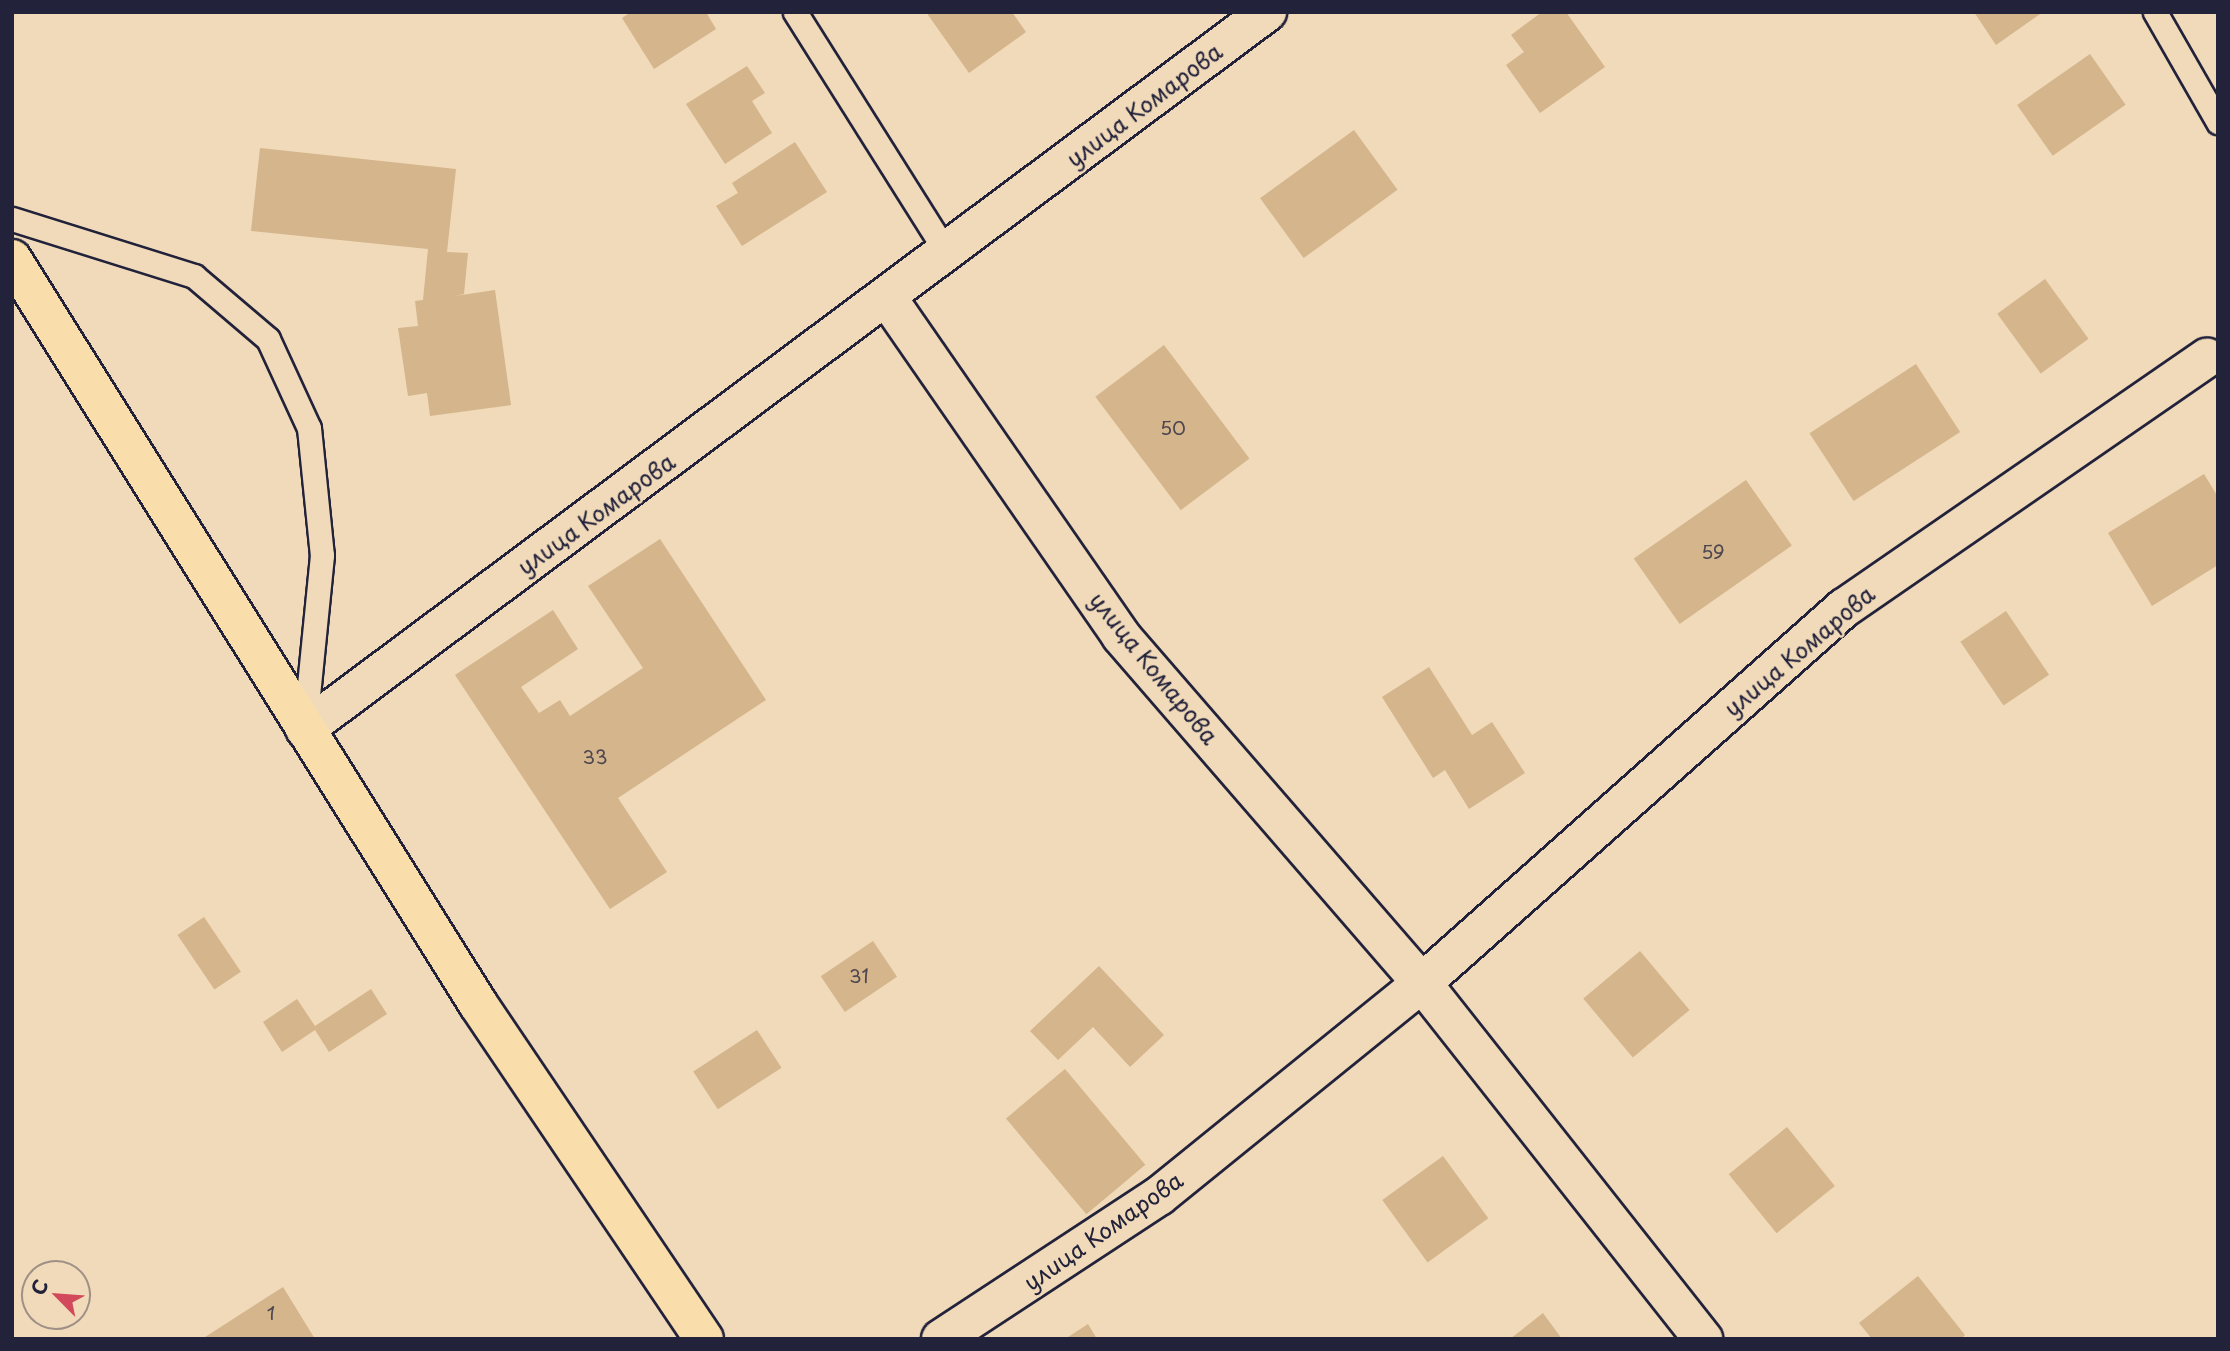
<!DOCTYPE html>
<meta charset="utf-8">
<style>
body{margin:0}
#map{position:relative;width:2230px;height:1351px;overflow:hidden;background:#f1dab9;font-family:"Playpen Sans",sans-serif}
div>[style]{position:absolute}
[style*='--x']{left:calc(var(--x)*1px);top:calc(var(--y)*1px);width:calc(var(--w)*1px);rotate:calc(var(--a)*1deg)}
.building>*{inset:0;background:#d4b58c;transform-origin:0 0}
.roads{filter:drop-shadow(2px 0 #22223b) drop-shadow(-2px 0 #22223b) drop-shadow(0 2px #22223b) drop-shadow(0 -2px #22223b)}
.service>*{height:23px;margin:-11.5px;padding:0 11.5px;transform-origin:11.5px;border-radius:11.5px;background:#f1dab9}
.minor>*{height:38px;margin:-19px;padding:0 19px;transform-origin:19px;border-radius:19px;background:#f1dab9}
.trunk>*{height:38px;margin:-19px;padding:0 19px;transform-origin:19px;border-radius:19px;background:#f9deab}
span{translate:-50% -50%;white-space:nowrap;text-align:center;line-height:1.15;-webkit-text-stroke:5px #f1dab9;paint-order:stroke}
.number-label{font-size:19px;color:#4e474f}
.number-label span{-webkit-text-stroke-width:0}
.street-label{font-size:23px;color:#22223b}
.frame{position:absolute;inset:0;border:14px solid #22223b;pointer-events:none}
.north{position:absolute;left:21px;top:1260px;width:70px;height:70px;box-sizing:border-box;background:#f1dab9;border:2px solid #9e9087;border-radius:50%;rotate:295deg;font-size:19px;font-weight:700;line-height:28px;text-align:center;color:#22223b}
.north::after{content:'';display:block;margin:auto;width:24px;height:32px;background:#d1495b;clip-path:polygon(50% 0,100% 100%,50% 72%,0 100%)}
</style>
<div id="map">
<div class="building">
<div style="clip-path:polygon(631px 12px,706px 12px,716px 29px,654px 69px,622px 18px)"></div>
<div style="clip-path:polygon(926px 12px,1012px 12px,1026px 32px,969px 73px)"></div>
<div style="clip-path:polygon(1542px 12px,1566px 12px,1605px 67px,1540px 113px,1506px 65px,1524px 52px,1511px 35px)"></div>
<div style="clip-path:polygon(1974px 12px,2043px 12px,1996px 45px)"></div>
<div style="left:2090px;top:54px;width:62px;height:89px;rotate:55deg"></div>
<div style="clip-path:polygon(747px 66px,765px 93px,752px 101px,772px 133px,725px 164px,686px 104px)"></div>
<div style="left:1354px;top:130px;width:74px;height:116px;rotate:54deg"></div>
<div style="clip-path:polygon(795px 142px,827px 192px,742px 246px,716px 206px,738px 193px,732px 183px)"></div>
<div style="clip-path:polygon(260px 148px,456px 169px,447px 252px,468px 253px,464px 294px,455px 296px,495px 290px,511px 405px,430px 416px,427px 393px,408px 396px,398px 328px,418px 326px,415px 301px,423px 300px,428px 249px,251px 231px)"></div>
<div style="left:2045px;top:279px;width:74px;height:59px;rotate:54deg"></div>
<div style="left:1164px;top:345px;width:142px;height:86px;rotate:53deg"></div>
<div style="left:1916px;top:364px;width:81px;height:127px;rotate:57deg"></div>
<div style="clip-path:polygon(2204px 474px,2218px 497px,2218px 565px,2152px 606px,2108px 533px)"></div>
<div style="left:1746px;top:480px;width:80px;height:137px;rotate:55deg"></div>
<div style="clip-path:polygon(660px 539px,766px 700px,618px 798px,667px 872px,610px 909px,455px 675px,553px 610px,578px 649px,521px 687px,539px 713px,560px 700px,570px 716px,643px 668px,588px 586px)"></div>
<div style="left:2006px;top:611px;width:77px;height:55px;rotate:56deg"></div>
<div style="clip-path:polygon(1429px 667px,1472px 735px,1492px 722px,1525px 773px,1469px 809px,1445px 770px,1433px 778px,1382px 697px)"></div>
<div style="left:204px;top:917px;width:66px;height:32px;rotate:56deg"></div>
<div style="left:873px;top:941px;width:43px;height:63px;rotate:56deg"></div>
<div style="left:1640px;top:951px;width:77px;height:74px;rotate:50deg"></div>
<div style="clip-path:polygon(1099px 966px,1164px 1035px,1130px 1067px,1093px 1027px,1058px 1060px,1030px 1031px)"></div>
<div style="clip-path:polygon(371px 989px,387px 1014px,329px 1052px,315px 1030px,282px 1052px,263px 1022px,297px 999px,315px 1026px)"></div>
<div style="left:757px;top:1030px;width:45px;height:76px;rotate:57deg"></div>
<div style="left:1065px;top:1069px;width:125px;height:77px;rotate:50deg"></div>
<div style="left:1787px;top:1127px;width:76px;height:75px;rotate:51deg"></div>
<div style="left:1443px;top:1156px;width:77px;height:75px;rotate:54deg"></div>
<div style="clip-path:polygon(1918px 1276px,1965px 1335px,1961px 1339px,1872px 1339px,1859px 1323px)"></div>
<div style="clip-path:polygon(283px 1287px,315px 1339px,202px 1339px)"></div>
<div style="clip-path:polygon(1543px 1313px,1562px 1339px,1510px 1339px)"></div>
<div style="clip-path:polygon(1088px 1324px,1097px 1339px,1065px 1339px)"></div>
</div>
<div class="roads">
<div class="service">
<div style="--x:795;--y:12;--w:285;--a:57.8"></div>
<div style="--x:2155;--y:12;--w:127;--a:60.2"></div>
<div style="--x:12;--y:219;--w:191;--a:17.4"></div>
<div style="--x:194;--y:276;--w:97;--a:40.4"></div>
<div style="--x:268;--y:339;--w:98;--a:65.3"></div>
<div style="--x:309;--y:428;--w:128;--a:84.2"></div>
<div style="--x:322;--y:555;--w:171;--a:95.7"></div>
</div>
<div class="minor">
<div style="--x:888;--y:299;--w:410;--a:55.3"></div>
<div style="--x:1121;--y:636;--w:459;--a:49.1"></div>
<div style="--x:1422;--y:983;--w:454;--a:51.7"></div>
<div style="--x:305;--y:729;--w:1200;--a:-36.7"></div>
<div style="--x:941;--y:1339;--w:261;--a:-33.3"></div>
<div style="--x:1159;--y:1196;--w:338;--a:-39"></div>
<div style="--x:1422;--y:983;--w:565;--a:-41.63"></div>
<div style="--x:1844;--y:608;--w:441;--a:-34.6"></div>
</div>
<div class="trunk">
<div style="--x:12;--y:259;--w:879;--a:57.97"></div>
<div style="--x:478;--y:1004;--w:404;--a:56"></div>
</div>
</div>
<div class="number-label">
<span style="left:1173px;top:428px">50</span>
<span style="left:1713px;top:552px">59</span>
<span style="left:595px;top:757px">33</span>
<span style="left:859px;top:976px">31</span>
<span style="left:271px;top:1313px">1</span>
</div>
<div class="street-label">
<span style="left:1144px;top:105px;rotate:-37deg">улица Комарова</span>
<span style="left:596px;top:514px;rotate:-36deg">улица Комарова</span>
<span style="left:1799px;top:651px;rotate:-40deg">улица Комарова</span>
<span style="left:1154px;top:668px;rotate:51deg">улица Комарова</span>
<span style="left:1103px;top:1231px;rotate:-35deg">улица Комарова</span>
</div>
<div class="frame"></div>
<div class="north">С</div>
</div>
